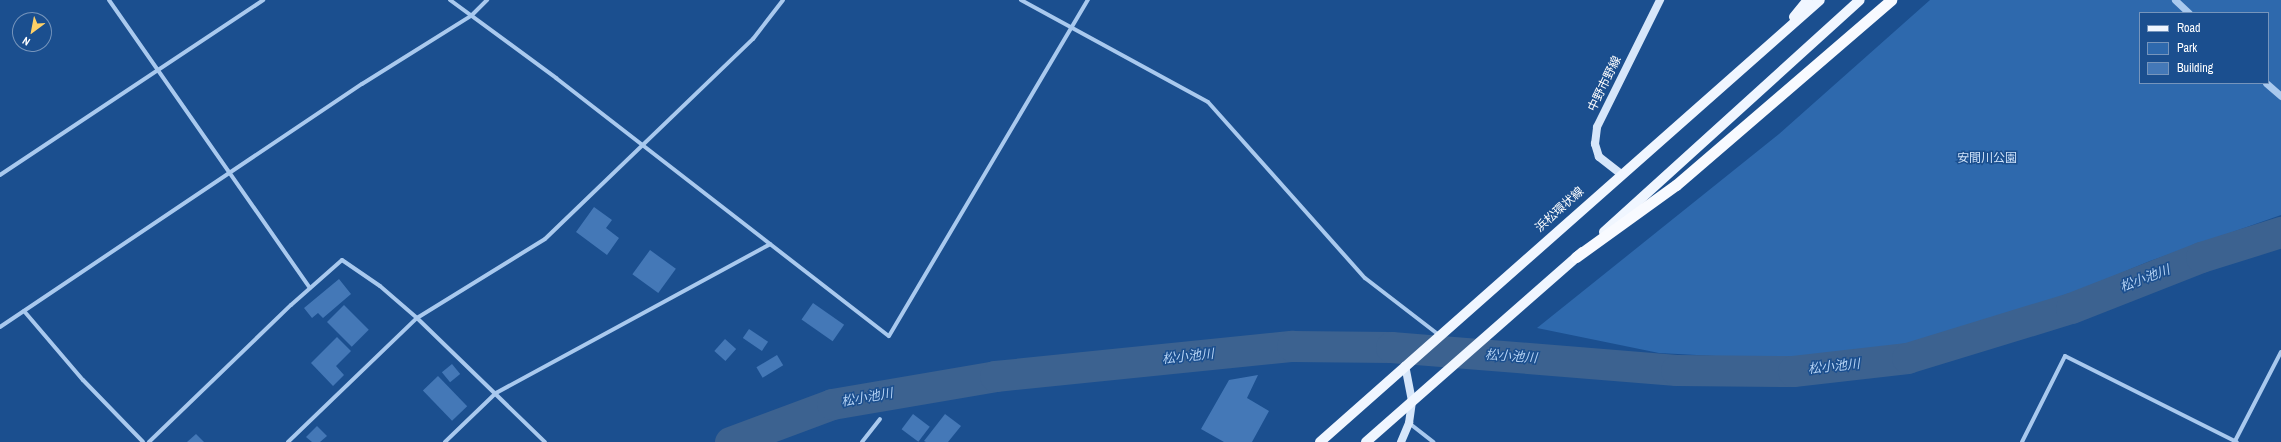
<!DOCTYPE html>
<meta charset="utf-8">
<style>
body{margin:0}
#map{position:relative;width:2281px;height:442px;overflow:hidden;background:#1b4f8f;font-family:"Archivo Narrow","Noto Sans JP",sans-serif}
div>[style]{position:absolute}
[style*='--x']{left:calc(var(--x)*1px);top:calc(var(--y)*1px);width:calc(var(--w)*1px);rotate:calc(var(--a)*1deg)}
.green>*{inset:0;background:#2e69ad}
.river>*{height:31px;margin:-15.5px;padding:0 15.5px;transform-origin:15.5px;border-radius:15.5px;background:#3c6290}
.building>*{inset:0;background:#4478b7;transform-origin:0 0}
.minor>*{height:4px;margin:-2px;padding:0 2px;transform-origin:2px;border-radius:2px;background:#a9c9ee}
.tertiary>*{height:7px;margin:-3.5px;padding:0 3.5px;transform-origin:3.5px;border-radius:3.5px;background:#a9c9ee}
.secondary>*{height:8px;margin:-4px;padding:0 4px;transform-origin:4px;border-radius:4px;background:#d6e6fa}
.primary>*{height:10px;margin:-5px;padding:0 5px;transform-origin:5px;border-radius:5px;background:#f0f6ff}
.trunk>*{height:11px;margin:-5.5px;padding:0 5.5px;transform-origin:5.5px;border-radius:5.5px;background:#f8faff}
span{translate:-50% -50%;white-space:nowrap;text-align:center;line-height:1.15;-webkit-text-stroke:3px #1b4f8f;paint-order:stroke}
.street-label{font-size:12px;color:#fff}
.park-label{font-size:12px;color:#cfe3fa}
.water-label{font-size:13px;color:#b5d3f5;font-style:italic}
.legend{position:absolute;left:2139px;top:12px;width:130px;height:72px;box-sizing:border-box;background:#1b4f8f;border:1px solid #7695bc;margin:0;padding:5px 7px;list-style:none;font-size:12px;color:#fff}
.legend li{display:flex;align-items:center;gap:8px;height:20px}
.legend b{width:20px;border:1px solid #7695bc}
.north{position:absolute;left:12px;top:12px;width:40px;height:40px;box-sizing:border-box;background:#1b4f8f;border:1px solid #7695bc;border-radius:50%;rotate:212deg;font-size:11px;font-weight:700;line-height:16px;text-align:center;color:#fff}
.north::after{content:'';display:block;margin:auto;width:14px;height:18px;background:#ffd166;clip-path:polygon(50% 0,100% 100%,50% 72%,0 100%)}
</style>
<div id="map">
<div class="green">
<div style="clip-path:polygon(evenodd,1930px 0,2281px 0,2281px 215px,2150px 261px,2002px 322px,1917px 346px,1834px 358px,1753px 358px,1659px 353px,1537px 328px,1779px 134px,1930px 0,2140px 13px,2268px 13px,2268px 83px,2140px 83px,2140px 13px)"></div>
</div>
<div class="river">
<div style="--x:730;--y:442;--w:109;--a:-20.4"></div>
<div style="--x:832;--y:404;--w:165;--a:-9.7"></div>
<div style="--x:995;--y:376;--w:299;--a:-5.8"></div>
<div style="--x:1292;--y:346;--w:99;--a:0.6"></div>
<div style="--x:1391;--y:347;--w:286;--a:4.6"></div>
<div style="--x:1676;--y:370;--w:117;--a:0.5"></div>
<div style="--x:1793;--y:371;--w:115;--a:-6.5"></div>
<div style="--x:1907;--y:358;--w:171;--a:-17"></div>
<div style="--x:2071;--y:308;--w:140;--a:-21.4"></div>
<div style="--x:2201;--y:257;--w:84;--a:-17.4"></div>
</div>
<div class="building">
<div style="clip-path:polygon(594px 207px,612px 220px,606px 228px,619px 238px,607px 255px,576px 232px)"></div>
<div style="left:650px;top:250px;width:32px;height:30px;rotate:36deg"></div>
<div style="clip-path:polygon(339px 279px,351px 294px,323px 318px,318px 313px,312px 318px,304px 308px)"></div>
<div style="left:813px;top:303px;width:38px;height:20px;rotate:35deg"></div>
<div style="left:344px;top:305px;width:35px;height:24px;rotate:45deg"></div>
<div style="left:749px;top:329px;width:23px;height:11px;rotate:34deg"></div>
<div style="clip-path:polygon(337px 337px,351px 351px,336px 366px,344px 375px,333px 386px,311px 363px)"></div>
<div style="left:725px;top:339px;width:15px;height:16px;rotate:42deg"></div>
<div style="left:777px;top:355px;width:12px;height:24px;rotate:59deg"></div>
<div style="left:452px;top:364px;width:13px;height:13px;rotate:51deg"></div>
<div style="clip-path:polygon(1258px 375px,1247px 398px,1269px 411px,1252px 442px,1224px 442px,1201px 429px,1229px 380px)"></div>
<div style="left:438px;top:376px;width:42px;height:21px;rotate:46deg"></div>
<div style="left:913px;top:414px;width:21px;height:19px;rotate:37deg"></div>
<div style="clip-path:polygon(945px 414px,961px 426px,948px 442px,926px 442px,924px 441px)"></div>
<div style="clip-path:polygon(317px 426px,327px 436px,320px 442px,312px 442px,306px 437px)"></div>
<div style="clip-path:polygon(196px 434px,204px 442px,187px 442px)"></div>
</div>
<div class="minor">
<div style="--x:109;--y:0;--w:351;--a:55.1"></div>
<div style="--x:450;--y:0;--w:132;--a:36.3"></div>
<div style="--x:556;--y:78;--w:421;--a:37.8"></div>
<div style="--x:889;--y:336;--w:391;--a:-59.4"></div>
<div style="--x:1021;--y:0;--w:213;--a:28.6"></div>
<div style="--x:1208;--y:102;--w:236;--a:48.3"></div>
<div style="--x:1365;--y:278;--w:93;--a:37.6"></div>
<div style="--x:0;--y:175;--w:316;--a:-33.6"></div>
<div style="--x:24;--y:311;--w:91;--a:49.5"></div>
<div style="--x:83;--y:380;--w:86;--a:45.9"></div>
<div style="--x:0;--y:327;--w:436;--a:-33.9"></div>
<div style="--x:362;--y:84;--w:128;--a:-32"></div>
<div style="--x:471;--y:16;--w:23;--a:-45"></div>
<div style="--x:1409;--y:423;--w:31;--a:38"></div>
<div style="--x:2235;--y:441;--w:100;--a:-62.7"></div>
<div style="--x:149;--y:442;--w:197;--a:-44"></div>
<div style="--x:291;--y:305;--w:68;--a:-41.4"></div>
<div style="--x:342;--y:260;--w:46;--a:34.4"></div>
<div style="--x:380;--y:286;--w:49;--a:40.9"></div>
<div style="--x:417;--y:318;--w:178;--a:44.1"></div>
<div style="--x:288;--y:442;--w:179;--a:-43.9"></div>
<div style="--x:417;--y:318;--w:150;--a:-31.7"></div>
<div style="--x:545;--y:239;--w:289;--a:-43.9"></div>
<div style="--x:753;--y:39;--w:49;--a:-52.4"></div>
<div style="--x:445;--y:442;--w:71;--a:-43.9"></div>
<div style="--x:496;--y:393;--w:312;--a:-28.5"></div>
<div style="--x:862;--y:442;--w:29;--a:-52"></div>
<div style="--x:2022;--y:442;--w:96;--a:-63.4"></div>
<div style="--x:2065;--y:356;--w:192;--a:26.6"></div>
</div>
<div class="tertiary">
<div style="--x:2175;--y:0;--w:19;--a:43"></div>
<div style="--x:2266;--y:83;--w:20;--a:41"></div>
</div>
<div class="secondary">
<div style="--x:1621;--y:174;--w:28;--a:-142"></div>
<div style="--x:1599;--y:157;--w:14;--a:-107"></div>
<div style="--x:1595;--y:144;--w:17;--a:-83"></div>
<div style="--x:1597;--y:127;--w:142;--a:-63.6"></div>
<div style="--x:1401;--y:442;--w:21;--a:-67"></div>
<div style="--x:1409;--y:423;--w:22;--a:-82"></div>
<div style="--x:1412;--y:401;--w:36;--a:-101"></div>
</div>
<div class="primary">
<div style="--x:1794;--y:17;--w:22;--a:-51"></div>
<div style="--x:1604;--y:232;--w:345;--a:-42.2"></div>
<div style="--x:1320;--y:442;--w:667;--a:-41.48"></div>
<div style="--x:1366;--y:442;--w:288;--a:-41.3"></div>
</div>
<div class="trunk">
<div style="--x:1576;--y:257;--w:123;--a:-35.8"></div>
<div style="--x:1676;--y:185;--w:284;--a:-40.7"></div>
</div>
<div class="street-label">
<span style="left:1605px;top:84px;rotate:-64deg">中野市野線</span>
<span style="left:1560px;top:210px;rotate:-42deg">浜松環状線</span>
</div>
<div class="park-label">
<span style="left:1987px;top:159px">安間川公園</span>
</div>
<div class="water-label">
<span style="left:2145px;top:279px;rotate:-21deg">松小池川</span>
<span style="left:1188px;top:357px;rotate:-6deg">松小池川</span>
<span style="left:1511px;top:357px;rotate:4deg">松小池川</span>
<span style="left:1834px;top:367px;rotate:-6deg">松小池川</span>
<span style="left:867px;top:398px;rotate:-10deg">松小池川</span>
</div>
<ul class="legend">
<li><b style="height:5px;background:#f0f6ff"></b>Road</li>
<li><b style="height:11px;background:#2e69ad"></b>Park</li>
<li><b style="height:11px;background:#4478b7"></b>Building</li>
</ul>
<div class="north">N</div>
</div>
